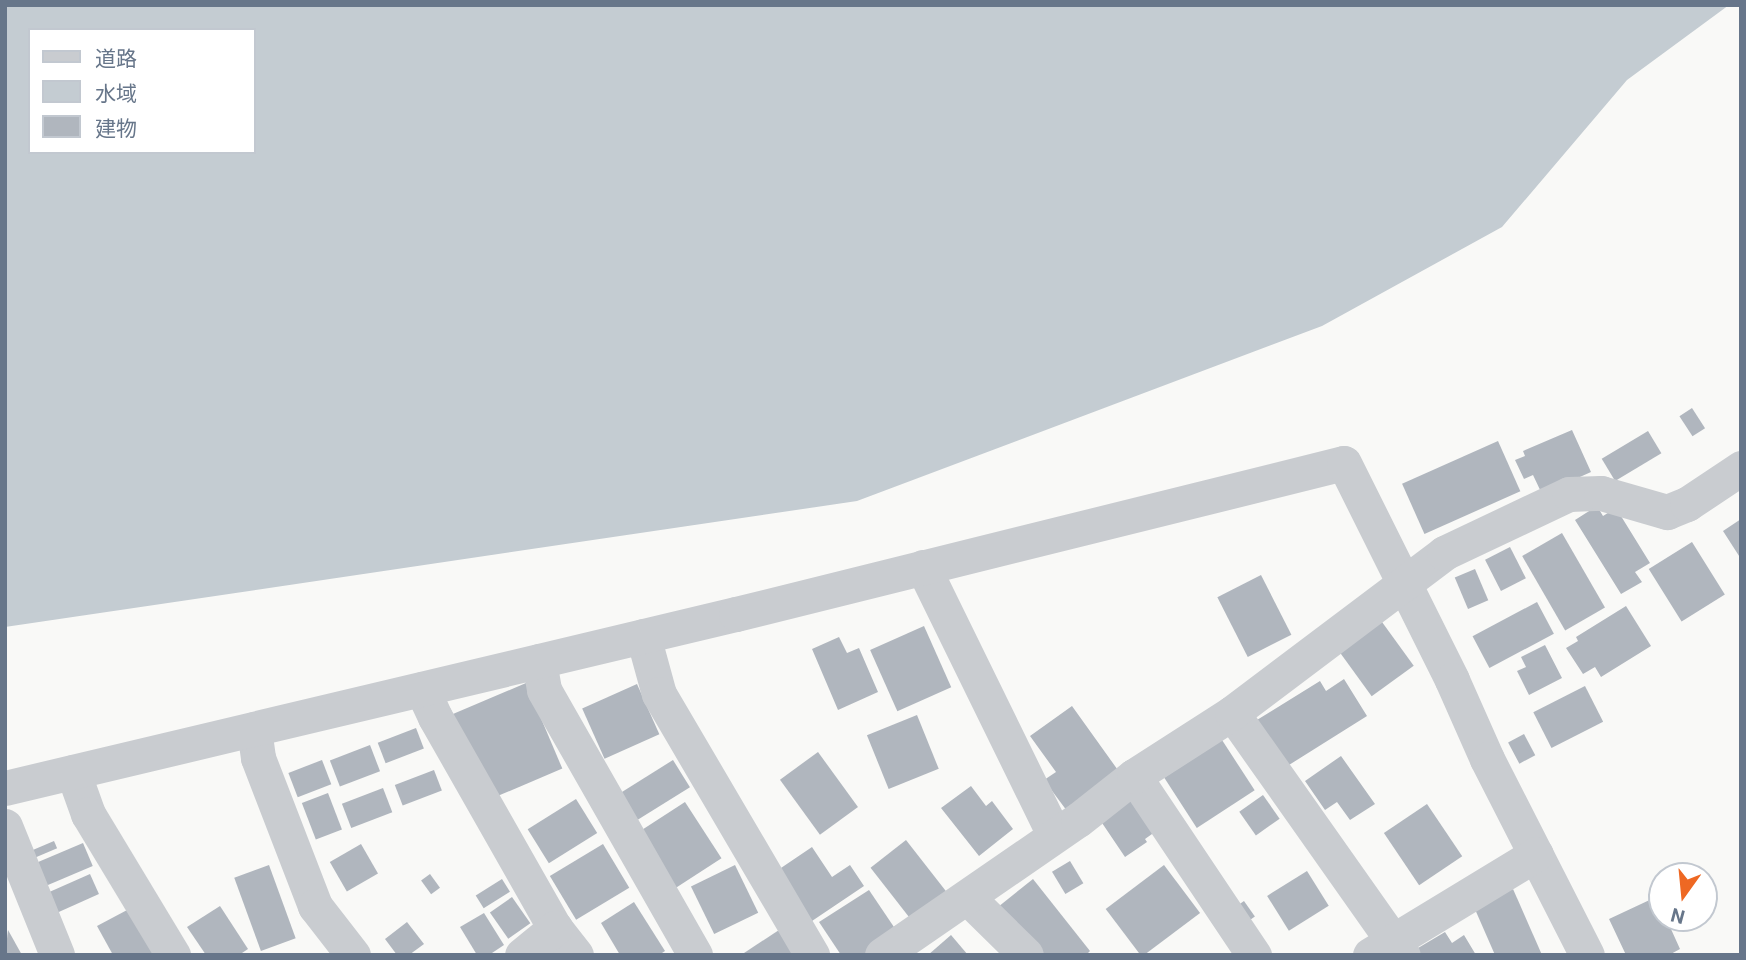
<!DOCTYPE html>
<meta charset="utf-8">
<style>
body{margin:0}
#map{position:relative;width:1746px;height:960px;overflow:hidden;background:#f9f9f7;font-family:Roboto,"Noto Sans JP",sans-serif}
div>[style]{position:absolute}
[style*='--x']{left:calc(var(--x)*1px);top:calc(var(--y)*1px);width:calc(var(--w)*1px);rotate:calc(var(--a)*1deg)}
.water>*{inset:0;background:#c4ccd2}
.building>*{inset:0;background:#b0b6be;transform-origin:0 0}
.minor>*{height:35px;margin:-17.5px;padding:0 17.5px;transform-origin:17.5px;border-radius:17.5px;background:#c9ccd0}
span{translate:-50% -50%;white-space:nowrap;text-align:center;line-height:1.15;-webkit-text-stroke:7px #fff;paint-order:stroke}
.frame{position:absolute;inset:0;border:7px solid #67768a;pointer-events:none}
.legend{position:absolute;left:28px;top:28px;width:228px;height:126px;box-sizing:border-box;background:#fff;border:2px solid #c2c8d0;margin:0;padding:9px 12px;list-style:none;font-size:21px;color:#67768a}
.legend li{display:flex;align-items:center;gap:14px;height:35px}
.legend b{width:35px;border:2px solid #c2c8d0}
.north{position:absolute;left:1648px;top:862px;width:70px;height:70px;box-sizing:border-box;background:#fff;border:2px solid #c2c8d0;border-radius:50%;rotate:195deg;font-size:19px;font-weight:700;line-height:28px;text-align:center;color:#67768a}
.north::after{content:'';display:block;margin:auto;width:24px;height:32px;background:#ee6823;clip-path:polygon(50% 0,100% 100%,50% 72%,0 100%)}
</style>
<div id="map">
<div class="water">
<div style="clip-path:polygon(evenodd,5px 5px,1729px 5px,1627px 80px,1502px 227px,1322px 326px,857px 501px,5px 627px,5px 5px,30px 30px,254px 30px,254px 152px,30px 152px,30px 30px)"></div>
</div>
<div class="building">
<div style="left:1692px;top:408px;width:24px;height:15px;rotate:57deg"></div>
<div style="clip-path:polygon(1572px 430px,1591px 472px,1542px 494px,1533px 475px,1524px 479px,1515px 460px,1525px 456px,1523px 451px)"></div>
<div style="left:1648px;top:431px;width:26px;height:54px;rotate:59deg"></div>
<div style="left:1498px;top:441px;width:55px;height:105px;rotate:66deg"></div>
<div style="clip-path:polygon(1597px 506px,1603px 516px,1616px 508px,1650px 563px,1635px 572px,1642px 582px,1621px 594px,1575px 520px)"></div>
<div style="clip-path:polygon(1741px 519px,1741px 559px,1723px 531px)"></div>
<div style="left:1562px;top:533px;width:86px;height:46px;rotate:60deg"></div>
<div style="left:1692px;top:542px;width:62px;height:51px;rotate:58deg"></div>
<div style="left:1510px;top:547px;width:35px;height:28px;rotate:63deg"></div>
<div style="left:1475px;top:569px;width:34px;height:22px;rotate:67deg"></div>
<div style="left:1261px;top:575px;width:67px;height:49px;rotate:63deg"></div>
<div style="left:1537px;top:602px;width:36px;height:73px;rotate:62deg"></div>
<div style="clip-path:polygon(1626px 606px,1651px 646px,1601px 677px,1595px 667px,1583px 674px,1566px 648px,1578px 641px,1576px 637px)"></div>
<div style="left:1382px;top:622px;width:54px;height:52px;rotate:54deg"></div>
<div style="left:924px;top:626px;width:67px;height:59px;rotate:66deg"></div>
<div style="clip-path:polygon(839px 637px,847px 653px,859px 648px,878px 692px,838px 710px,812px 649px)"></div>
<div style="clip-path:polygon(1545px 645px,1562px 678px,1529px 695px,1517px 671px,1526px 667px,1521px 657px)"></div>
<div style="clip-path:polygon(1344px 679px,1367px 716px,1281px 770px,1252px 723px,1320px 681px,1326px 691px)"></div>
<div style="left:526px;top:683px;width:93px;height:80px;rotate:67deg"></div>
<div style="left:637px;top:684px;width:55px;height:60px;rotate:66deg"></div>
<div style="left:1585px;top:686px;width:40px;height:58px;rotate:63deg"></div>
<div style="clip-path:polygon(1072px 706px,1120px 773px,1067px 811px,1044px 780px,1056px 772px,1030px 736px)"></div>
<div style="left:917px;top:715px;width:58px;height:54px;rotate:68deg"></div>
<div style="left:416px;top:728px;width:22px;height:41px;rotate:69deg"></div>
<div style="left:1524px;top:734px;width:24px;height:18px;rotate:62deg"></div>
<div style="left:1222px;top:740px;width:60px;height:69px;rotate:57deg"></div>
<div style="left:370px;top:745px;width:28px;height:43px;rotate:69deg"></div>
<div style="left:818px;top:752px;width:68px;height:47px;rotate:54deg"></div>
<div style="clip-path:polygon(1341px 756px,1375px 804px,1350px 820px,1337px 802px,1325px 810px,1305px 781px)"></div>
<div style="left:322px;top:760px;width:26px;height:36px;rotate:69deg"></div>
<div style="left:673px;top:760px;width:32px;height:63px;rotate:58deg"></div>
<div style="left:434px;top:770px;width:22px;height:42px;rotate:69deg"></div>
<div style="clip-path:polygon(971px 786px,986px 806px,992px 801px,1013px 829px,979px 856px,941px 808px)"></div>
<div style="left:383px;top:788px;width:26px;height:44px;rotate:69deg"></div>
<div style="left:328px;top:793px;width:39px;height:28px;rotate:69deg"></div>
<div style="clip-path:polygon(1134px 793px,1159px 829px,1145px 839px,1147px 842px,1125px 857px,1098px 817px)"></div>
<div style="left:1263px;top:795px;width:29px;height:29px;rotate:55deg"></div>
<div style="left:576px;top:799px;width:40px;height:57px;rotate:58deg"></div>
<div style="left:685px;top:802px;width:67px;height:57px;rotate:57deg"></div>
<div style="left:1427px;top:804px;width:63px;height:52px;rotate:56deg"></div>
<div style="left:906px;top:840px;width:72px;height:45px;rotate:52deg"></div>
<div style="left:54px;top:841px;width:8px;height:30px;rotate:67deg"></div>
<div style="left:83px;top:843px;width:25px;height:57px;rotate:67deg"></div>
<div style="left:361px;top:844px;width:34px;height:36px;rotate:60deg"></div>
<div style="left:603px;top:844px;width:51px;height:62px;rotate:59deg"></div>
<div style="clip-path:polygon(812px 847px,832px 877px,850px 865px,864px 886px,812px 921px,778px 870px)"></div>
<div style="left:1070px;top:861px;width:26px;height:21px;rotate:59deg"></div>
<div style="left:269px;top:865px;width:78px;height:37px;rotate:70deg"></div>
<div style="left:735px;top:865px;width:53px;height:49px;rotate:64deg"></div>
<div style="left:1164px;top:865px;width:60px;height:73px;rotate:53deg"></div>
<div style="left:1307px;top:871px;width:41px;height:47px;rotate:58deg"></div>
<div style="left:90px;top:874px;width:22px;height:47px;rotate:66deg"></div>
<div style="left:430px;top:874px;width:17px;height:11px;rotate:54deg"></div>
<div style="left:502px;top:879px;width:15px;height:31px;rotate:58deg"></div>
<div style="clip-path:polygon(1033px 879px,1090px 951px,1086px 955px,1028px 955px,993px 911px)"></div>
<div style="clip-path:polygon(1513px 889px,1542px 955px,1495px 955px,1474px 907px)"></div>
<div style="clip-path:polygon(869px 890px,898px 933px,865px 955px,841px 955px,819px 922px)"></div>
<div style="left:512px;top:897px;width:32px;height:27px;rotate:55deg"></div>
<div style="clip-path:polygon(1656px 897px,1662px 918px,1666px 918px,1680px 949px,1669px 955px,1626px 955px,1609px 919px)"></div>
<div style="left:1244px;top:901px;width:19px;height:11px;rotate:55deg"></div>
<div style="clip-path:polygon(634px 902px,665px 951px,659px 955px,620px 955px,601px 923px)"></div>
<div style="clip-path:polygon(220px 906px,248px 949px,239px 955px,206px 955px,187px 927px)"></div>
<div style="clip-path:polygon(129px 909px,154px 953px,150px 955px,113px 955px,97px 926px)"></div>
<div style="clip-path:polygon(484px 913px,504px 945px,489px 955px,477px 955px,460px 927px)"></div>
<div style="clip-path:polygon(407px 922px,424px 944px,409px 955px,397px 955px,385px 939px)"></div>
<div style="clip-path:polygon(8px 930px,22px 955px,5px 955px)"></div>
<div style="clip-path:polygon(779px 930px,795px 955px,741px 955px)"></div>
<div style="clip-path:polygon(1445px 932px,1452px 943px,1464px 935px,1476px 955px,1415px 955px,1413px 951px)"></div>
<div style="clip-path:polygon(951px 935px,968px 955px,928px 955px)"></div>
</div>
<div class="minor">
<div style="--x:923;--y:567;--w:297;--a:63.9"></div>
<div style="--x:643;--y:636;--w:60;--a:74.6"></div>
<div style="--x:659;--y:694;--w:303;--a:59.6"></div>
<div style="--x:539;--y:661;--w:29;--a:80"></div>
<div style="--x:544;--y:690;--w:305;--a:60.3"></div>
<div style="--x:422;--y:689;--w:31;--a:65"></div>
<div style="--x:435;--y:717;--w:243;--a:60.4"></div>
<div style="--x:555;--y:928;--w:34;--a:52"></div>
<div style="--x:1232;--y:713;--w:296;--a:54.8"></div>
<div style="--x:254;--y:729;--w:29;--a:82"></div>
<div style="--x:258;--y:758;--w:159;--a:68.9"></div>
<div style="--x:315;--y:906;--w:62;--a:52.2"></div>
<div style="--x:73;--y:772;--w:45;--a:70.3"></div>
<div style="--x:88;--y:814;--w:165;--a:58.9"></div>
<div style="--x:1134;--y:776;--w:216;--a:56.2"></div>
<div style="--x:5;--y:788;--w:751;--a:-13.39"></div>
<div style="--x:736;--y:614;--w:626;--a:-13.95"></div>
<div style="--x:1344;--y:463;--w:242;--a:63.5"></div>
<div style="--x:1452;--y:680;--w:86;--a:66.1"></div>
<div style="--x:1487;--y:759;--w:220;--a:63"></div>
<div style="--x:5;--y:826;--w:139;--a:68"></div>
<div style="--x:968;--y:898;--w:81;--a:44.5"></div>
<div style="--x:522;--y:955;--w:43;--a:-39.3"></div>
<div style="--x:882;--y:955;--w:238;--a:-34.6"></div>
<div style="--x:1078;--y:820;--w:71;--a:-38.2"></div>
<div style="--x:1134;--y:776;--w:117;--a:-32.7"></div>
<div style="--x:1232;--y:713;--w:266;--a:-37"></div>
<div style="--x:1444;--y:553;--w:138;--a:-25.3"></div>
<div style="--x:1569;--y:494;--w:32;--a:-2"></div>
<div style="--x:1601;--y:493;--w:69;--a:16.1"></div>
<div style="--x:1667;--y:512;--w:22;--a:-22"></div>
<div style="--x:1687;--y:504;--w:65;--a:-33.7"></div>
<div style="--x:1370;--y:955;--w:194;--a:-31.3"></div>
</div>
<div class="frame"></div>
<ul class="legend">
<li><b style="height:9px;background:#c9ccd0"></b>道路</li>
<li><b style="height:19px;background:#c4ccd2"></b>水域</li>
<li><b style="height:19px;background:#b0b6be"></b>建物</li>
</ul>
<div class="north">N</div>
</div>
